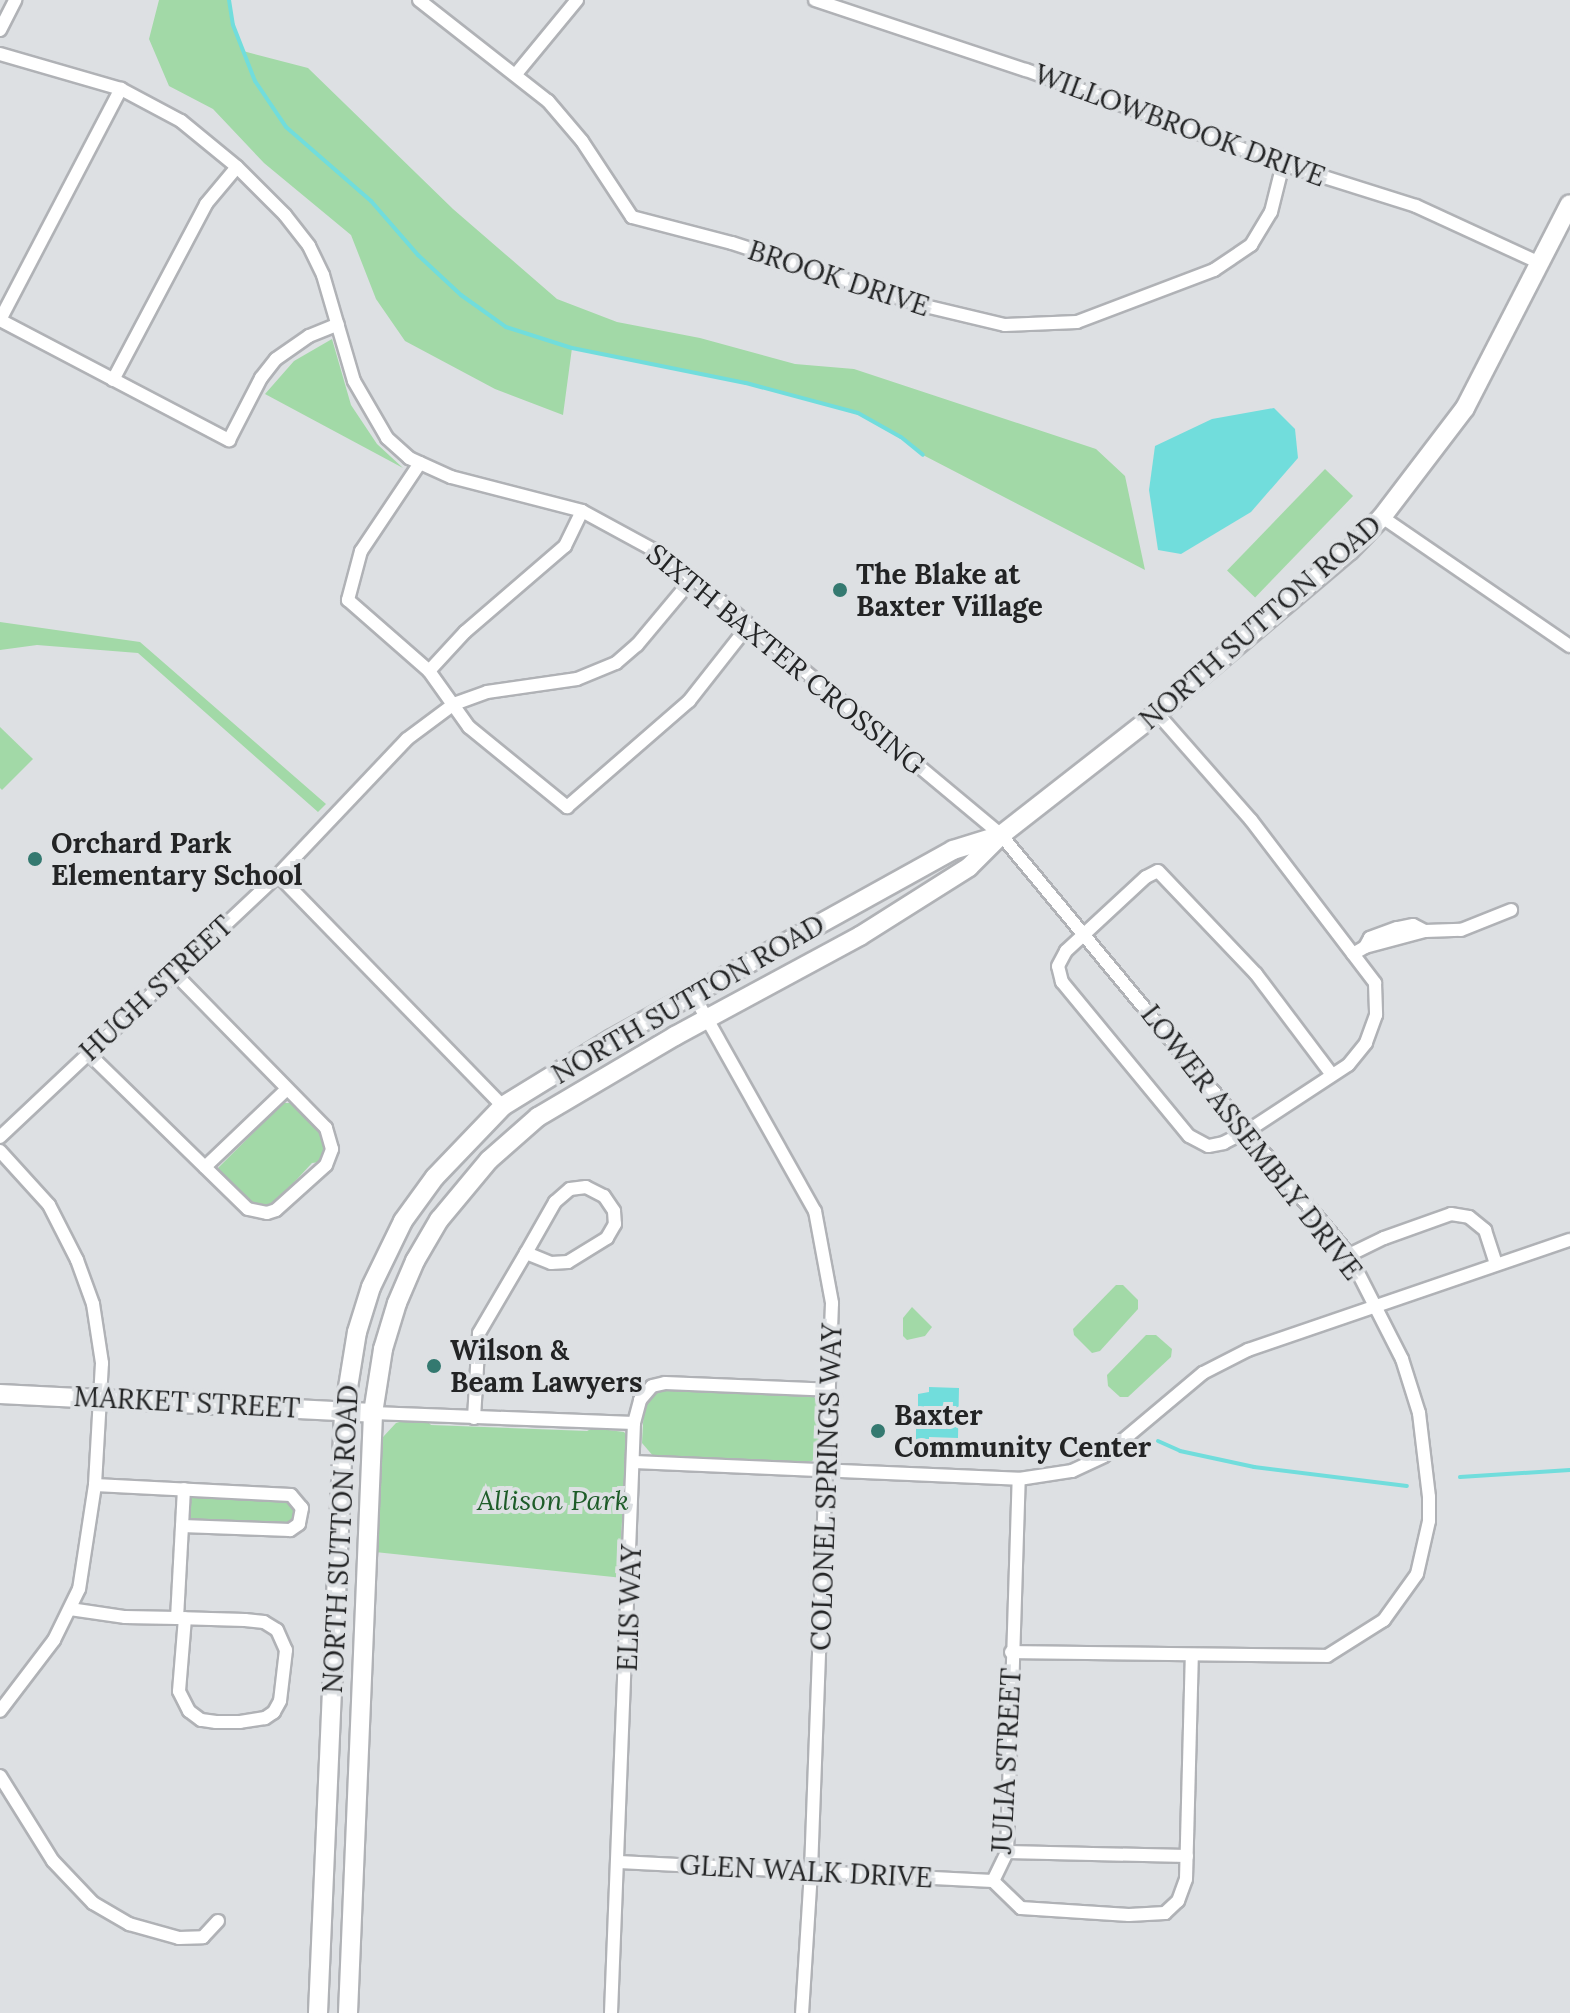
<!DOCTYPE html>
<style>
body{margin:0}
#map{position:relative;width:1570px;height:2013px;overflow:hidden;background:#dde0e3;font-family:Lora,serif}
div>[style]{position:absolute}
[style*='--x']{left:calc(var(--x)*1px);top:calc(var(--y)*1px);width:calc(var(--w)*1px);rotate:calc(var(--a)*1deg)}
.green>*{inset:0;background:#a2d9a7;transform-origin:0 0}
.water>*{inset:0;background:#71dddc}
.stream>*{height:4px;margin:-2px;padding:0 2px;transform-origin:2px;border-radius:2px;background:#71dddc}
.roads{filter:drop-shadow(2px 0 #b0b2b6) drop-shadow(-2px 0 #b0b2b6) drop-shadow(0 2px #b0b2b6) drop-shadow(0 -2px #b0b2b6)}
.street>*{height:12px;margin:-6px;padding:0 6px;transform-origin:6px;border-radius:6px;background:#fff}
.secondary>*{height:18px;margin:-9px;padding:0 9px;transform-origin:9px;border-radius:9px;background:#fff}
.dots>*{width:22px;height:22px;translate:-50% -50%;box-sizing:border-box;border:4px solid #dde0e3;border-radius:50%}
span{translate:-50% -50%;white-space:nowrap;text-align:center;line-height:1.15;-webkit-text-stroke:8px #dde0e3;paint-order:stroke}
.street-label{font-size:28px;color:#232425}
.poi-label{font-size:28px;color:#232425;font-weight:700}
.left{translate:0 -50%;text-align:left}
.park-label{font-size:28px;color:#1e5c29;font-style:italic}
</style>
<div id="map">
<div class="green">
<div style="clip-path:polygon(159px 0,229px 0,233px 25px,243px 51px,308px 68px,453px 209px,557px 299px,617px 322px,700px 338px,795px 364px,854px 369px,1096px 449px,1125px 476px,1145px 570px,923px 455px,901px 437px,858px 413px,746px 383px,572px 348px,563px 415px,495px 389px,405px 341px,376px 299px,351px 235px,264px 163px,213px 109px,169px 86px,149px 39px)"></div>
<div style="clip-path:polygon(332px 339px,351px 405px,377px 444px,403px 468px,265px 394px,294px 361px)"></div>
<div style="left:1325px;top:469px;width:39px;height:141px;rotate:44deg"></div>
<div style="clip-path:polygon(0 622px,140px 642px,326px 804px,318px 812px,138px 653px,37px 645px,0 650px)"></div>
<div style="clip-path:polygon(0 727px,33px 759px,2px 790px,0 788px)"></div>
<div style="clip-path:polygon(283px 1103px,292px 1103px,317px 1127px,325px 1148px,320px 1162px,312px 1163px,276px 1202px,260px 1208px,248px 1203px,221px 1175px,218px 1168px)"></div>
<div style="clip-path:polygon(1116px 1285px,1123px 1285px,1138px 1300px,1138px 1309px,1100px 1351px,1092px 1353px,1074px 1335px,1073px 1329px)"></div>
<div style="clip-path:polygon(912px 1307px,932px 1327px,925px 1336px,907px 1340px,903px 1336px,903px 1318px)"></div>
<div style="clip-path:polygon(1146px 1335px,1156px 1335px,1172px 1349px,1171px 1357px,1128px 1397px,1120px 1397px,1108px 1386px,1107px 1375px)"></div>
<div style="clip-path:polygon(665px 1389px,813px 1396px,823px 1408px,820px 1454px,812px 1461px,801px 1463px,654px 1457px,642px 1443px,644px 1406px,656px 1391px)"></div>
<div style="clip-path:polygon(406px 1420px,427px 1421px,431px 1425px,587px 1431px,593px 1428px,624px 1432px,628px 1437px,620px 1550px,624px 1556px,623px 1578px,375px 1552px,383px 1437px,396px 1423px)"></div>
<div style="clip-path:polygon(190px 1495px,289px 1499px,298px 1511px,292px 1525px,189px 1522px,186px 1518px)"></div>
</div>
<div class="water">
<div style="clip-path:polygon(1274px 408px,1295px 429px,1298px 458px,1251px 512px,1181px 554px,1158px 550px,1149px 490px,1155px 446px,1212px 419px)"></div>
<div style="clip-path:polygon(929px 1387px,959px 1388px,958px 1438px,929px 1437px,929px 1443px,916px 1440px,916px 1423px,927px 1421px,927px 1413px,918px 1409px,918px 1394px,929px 1392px)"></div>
</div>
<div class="stream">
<div style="--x:229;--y:0;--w:25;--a:81"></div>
<div style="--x:233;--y:25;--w:60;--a:68.6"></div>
<div style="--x:255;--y:81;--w:55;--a:56"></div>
<div style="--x:286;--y:127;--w:113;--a:41"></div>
<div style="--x:371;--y:201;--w:72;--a:49"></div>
<div style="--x:418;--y:255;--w:59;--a:42.9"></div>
<div style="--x:461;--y:295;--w:55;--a:35.4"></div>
<div style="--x:506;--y:327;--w:69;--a:17.7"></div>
<div style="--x:572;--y:348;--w:177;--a:11.4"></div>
<div style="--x:746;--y:383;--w:116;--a:15"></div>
<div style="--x:858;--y:413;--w:49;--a:29.2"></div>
<div style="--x:901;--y:437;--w:28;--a:39"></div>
<div style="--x:1158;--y:1441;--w:24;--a:24"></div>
<div style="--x:1180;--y:1451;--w:76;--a:12.2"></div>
<div style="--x:1254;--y:1467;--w:154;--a:7.1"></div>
<div style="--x:1460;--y:1477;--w:110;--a:-3.6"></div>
</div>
<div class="roads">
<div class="street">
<div style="--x:419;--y:0;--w:164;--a:38.1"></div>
<div style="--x:548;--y:101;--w:52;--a:49.6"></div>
<div style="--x:582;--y:141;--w:91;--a:56.7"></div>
<div style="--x:632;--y:217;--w:103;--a:14.6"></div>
<div style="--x:732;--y:243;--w:203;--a:18.1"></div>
<div style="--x:925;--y:306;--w:82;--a:13.4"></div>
<div style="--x:1005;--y:325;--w:72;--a:-2.4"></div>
<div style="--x:1077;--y:322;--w:147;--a:-20.8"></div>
<div style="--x:1214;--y:270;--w:45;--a:-34"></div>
<div style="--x:1251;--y:245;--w:39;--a:-59"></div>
<div style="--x:1271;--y:212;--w:49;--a:-76"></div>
<div style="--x:815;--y:0;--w:222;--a:18.4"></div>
<div style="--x:1026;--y:70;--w:274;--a:20.1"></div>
<div style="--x:1283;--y:164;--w:139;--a:17.5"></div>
<div style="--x:1416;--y:206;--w:136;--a:24.7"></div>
<div style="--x:0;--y:30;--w:34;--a:-63"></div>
<div style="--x:0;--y:54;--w:126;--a:16.1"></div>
<div style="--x:121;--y:89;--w:68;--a:28.1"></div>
<div style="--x:181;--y:121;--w:72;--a:39.4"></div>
<div style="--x:237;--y:167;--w:68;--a:45"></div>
<div style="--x:285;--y:215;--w:39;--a:52"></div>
<div style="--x:309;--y:246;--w:32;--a:64"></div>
<div style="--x:323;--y:275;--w:110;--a:73.7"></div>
<div style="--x:354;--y:381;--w:66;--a:59.9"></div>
<div style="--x:387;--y:438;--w:30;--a:42"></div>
<div style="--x:409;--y:458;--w:46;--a:24.3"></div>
<div style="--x:451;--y:477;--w:135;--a:14.5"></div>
<div style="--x:582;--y:511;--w:80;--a:28.5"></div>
<div style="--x:652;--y:549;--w:50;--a:35.3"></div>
<div style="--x:693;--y:578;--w:401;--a:39.8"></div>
<div style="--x:1001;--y:835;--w:545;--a:50.36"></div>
<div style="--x:1349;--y:1255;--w:117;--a:63"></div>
<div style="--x:1402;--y:1359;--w:57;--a:72.5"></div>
<div style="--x:1419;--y:1413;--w:85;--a:83.2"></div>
<div style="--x:1429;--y:1497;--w:24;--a:90"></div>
<div style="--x:1429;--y:1521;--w:54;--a:102.8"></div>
<div style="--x:1417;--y:1574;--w:57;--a:125.7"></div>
<div style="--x:1384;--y:1620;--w:67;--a:147.7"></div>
<div style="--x:1327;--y:1656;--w:316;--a:-179.3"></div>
<div style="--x:516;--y:74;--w:96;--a:-50.5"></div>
<div style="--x:0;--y:320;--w:259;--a:27.7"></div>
<div style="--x:229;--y:440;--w:70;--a:-62.7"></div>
<div style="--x:261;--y:378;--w:24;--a:-52"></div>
<div style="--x:276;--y:359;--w:40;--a:-34.9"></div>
<div style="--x:309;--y:336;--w:31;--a:-22"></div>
<div style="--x:0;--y:320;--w:261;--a:-62.4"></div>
<div style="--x:113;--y:380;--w:199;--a:-62.1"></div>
<div style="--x:206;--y:204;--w:48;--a:-50"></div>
<div style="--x:420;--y:463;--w:106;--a:123.8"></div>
<div style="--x:361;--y:551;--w:51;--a:104.9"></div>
<div style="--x:348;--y:600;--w:108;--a:41.2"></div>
<div style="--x:429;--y:671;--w:69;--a:54.5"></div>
<div style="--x:469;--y:727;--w:127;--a:39.2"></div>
<div style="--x:567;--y:807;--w:162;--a:-41"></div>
<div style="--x:689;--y:701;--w:95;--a:-51.8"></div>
<div style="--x:1382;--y:517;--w:228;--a:34.5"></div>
<div style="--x:429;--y:671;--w:53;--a:-47.3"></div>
<div style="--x:465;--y:632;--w:132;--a:-40.7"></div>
<div style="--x:565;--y:546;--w:39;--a:-64"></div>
<div style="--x:1157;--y:713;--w:142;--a:48.7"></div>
<div style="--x:1251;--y:820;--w:205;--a:52.7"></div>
<div style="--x:1375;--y:983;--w:32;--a:88"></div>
<div style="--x:1376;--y:1015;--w:30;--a:110"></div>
<div style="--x:1366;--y:1043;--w:28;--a:129"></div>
<div style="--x:1348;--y:1065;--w:118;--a:146.7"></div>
<div style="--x:1249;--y:1130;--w:28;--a:153"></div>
<div style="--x:1224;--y:1143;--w:16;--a:169"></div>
<div style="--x:1208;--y:1146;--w:21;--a:-152"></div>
<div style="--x:1189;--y:1136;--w:200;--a:-129.5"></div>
<div style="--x:1062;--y:982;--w:16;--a:-104"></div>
<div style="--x:1058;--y:966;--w:17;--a:-62"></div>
<div style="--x:1066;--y:951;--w:109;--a:-42.8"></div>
<div style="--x:1146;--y:877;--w:13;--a:-27"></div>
<div style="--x:1158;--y:871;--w:142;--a:46.4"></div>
<div style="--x:1256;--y:974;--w:126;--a:53"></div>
<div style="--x:278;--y:875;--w:322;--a:45.8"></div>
<div style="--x:1425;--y:931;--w:36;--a:-2"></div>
<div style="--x:1461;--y:930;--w:54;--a:-21.8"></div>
<div style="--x:1353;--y:954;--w:14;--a:-30"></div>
<div style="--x:1365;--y:947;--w:62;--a:-14.9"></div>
<div style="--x:1425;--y:931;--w:13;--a:-153"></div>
<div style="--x:1413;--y:925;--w:16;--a:169"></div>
<div style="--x:1397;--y:928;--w:29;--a:160"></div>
<div style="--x:1370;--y:938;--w:10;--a:119"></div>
<div style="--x:693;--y:994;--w:249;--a:60.7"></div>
<div style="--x:815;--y:1211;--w:94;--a:79.5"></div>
<div style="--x:832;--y:1303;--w:568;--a:92.12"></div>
<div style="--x:811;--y:1871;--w:142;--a:93.6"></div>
<div style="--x:88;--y:1053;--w:223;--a:44.3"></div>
<div style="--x:248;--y:1209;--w:19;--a:12"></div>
<div style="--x:267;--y:1213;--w:9;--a:-18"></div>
<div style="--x:276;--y:1210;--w:67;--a:-42"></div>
<div style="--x:326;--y:1165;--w:17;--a:-69"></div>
<div style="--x:332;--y:1149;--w:22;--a:-106"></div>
<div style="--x:326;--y:1128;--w:220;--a:-134.4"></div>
<div style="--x:0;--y:1137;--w:382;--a:-43.3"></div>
<div style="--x:278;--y:875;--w:187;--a:-46.5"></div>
<div style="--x:407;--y:739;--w:59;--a:-36.7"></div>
<div style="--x:454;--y:704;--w:35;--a:-20"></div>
<div style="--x:487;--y:692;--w:91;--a:-8.2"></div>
<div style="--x:577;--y:679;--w:42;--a:-22.3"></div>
<div style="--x:616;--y:663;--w:28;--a:-41"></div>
<div style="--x:637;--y:645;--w:87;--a:-50.1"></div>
<div style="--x:0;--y:1151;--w:73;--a:47.8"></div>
<div style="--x:49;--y:1205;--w:62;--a:63"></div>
<div style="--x:77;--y:1260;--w:47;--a:70"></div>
<div style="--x:93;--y:1304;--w:60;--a:81.3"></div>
<div style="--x:102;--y:1363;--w:122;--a:93.3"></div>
<div style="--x:95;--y:1485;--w:105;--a:98.7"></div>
<div style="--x:79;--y:1589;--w:57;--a:116.1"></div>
<div style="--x:54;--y:1640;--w:89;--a:127.3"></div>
<div style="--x:205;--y:1167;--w:113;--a:-43.6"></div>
<div style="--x:1349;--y:1255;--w:39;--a:-26"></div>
<div style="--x:1384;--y:1238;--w:71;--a:-19.7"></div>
<div style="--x:1451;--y:1214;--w:18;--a:9"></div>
<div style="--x:1469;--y:1217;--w:21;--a:39"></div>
<div style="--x:1485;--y:1230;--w:35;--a:72"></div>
<div style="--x:373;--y:1413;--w:261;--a:2.2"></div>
<div style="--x:474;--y:1418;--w:85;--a:-86.6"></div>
<div style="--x:479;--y:1333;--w:93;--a:-59.6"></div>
<div style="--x:526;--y:1253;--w:59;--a:-60.4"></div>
<div style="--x:555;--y:1202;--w:20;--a:-41"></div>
<div style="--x:570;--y:1189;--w:16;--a:-7"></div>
<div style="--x:586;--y:1187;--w:20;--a:27"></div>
<div style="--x:604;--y:1196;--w:18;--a:56"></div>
<div style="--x:614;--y:1211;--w:13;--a:86"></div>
<div style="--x:615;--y:1224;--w:16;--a:120"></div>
<div style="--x:607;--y:1238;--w:46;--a:148.4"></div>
<div style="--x:568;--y:1262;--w:17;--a:177"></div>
<div style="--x:551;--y:1263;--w:27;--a:-158"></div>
<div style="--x:634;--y:1462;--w:385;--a:2.5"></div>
<div style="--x:1019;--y:1479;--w:54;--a:-8.6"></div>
<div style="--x:1072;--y:1471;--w:35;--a:-25"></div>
<div style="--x:1104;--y:1456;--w:129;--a:-40"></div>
<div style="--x:1203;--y:1373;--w:51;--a:-27.1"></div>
<div style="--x:1248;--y:1350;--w:340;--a:-18.9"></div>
<div style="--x:95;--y:1485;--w:196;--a:2.9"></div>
<div style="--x:291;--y:1495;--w:17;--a:50"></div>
<div style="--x:302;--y:1508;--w:16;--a:101"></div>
<div style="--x:299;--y:1524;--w:11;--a:146"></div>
<div style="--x:290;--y:1530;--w:108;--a:-177.9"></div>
<div style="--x:70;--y:1609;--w:56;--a:8.3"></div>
<div style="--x:125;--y:1617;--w:52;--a:1.1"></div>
<div style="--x:177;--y:1618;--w:68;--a:1.7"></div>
<div style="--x:245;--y:1620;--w:19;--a:6"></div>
<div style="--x:264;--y:1622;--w:15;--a:32"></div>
<div style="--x:277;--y:1630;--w:22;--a:66"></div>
<div style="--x:286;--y:1650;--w:51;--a:96.7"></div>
<div style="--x:280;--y:1701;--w:13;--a:119"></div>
<div style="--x:274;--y:1712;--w:11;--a:146"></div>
<div style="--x:265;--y:1718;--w:25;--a:171"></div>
<div style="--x:240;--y:1722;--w:24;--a:180"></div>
<div style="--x:216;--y:1722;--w:15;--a:-172"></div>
<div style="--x:201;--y:1720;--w:15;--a:-143"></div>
<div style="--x:189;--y:1711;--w:22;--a:-117"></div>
<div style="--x:179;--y:1691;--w:73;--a:-85.3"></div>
<div style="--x:177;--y:1618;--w:129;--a:-86.9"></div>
<div style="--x:0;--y:1776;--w:100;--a:58.1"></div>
<div style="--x:53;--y:1861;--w:58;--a:46.4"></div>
<div style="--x:93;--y:1903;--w:42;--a:30.3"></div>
<div style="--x:129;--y:1924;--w:52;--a:15.6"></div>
<div style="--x:179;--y:1938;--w:24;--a:-2"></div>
<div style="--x:203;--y:1937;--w:22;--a:-47"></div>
<div style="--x:1007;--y:1852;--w:180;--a:1.3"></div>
<div style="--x:619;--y:1862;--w:374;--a:2.9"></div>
<div style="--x:993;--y:1881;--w:39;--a:44"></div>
<div style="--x:1021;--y:1908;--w:108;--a:3.7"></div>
<div style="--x:1129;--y:1915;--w:36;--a:-3"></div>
<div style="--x:1165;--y:1913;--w:18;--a:-43"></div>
<div style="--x:1178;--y:1901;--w:23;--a:-70"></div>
<div style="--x:1186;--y:1879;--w:224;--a:-88.5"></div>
<div style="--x:993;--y:1881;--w:32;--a:-64"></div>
<div style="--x:1007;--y:1852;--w:373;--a:-88.2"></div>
<div style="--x:611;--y:2013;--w:590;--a:-87.77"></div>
<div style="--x:634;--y:1423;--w:24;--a:-75"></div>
<div style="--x:640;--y:1400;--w:18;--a:-49"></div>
<div style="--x:652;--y:1386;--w:13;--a:-13"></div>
<div style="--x:665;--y:1383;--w:164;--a:2.4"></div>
</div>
<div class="secondary">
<div style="--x:0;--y:1394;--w:373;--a:2.9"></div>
<div style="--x:318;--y:2013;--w:602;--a:-87.52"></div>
<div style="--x:344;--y:1412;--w:81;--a:-80.8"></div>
<div style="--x:357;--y:1332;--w:47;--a:-72.7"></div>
<div style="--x:371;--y:1287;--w:73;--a:-64.1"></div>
<div style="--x:403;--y:1221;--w:54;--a:-54"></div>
<div style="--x:435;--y:1177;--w:98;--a:-46.2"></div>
<div style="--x:503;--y:1106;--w:128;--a:-31.6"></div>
<div style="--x:612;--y:1039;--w:390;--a:-29"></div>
<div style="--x:953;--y:850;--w:47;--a:-17.3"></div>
<div style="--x:348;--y:2013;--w:601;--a:-87.61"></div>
<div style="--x:373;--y:1413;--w:65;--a:-81.1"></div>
<div style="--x:383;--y:1349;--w:48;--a:-73.1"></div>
<div style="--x:397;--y:1303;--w:46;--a:-66.8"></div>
<div style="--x:415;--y:1261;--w:48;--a:-59.7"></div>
<div style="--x:439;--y:1220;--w:78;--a:-50.2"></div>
<div style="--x:489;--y:1160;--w:65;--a:-41.3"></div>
<div style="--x:538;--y:1117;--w:159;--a:-30.6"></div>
<div style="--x:675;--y:1036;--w:210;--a:-28.4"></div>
<div style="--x:860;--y:936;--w:129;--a:-32.3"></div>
<div style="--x:969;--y:867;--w:45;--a:-45"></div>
<div style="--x:1001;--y:835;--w:198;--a:-38"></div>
<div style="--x:1157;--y:713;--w:251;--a:-40.2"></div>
<div style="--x:1349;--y:551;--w:47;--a:-45.9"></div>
<div style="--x:1382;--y:517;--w:137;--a:-52.7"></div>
<div style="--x:1465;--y:408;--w:229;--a:-62.8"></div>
</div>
</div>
<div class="dots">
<div style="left:840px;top:590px;background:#347970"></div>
<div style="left:35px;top:859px;background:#347970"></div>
<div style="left:434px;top:1366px;background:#347970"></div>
<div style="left:878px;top:1431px;background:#347970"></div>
</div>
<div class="street-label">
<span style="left:1180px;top:125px;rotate:20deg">WILLOWBROOK DRIVE</span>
<span style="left:839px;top:278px;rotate:18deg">BROOK DRIVE</span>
<span style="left:1260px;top:622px;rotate:-41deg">NORTH SUTTON ROAD</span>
<span style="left:786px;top:659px;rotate:39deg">SIXTH BAXTER CROSSING</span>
<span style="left:156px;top:988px;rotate:-43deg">HUGH STREET</span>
<span style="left:688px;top:999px;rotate:-30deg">NORTH SUTTON ROAD</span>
<span style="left:1252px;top:1142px;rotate:52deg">LOWER ASSEMBLY DRIVE</span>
<span style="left:187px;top:1402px;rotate:3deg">MARKET STREET</span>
<span style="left:826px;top:1487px;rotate:-88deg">COLONEL SPRINGS WAY</span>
<span style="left:340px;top:1539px;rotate:-87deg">NORTH SUTTON ROAD</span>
<span style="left:629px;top:1608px;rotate:-88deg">ELIS WAY</span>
<span style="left:1006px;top:1761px;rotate:-87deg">JULIA STREET</span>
<span style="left:806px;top:1871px;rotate:3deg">GLEN WALK DRIVE</span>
</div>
<div class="poi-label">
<span class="left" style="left:856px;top:590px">The Blake at<br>Baxter Village</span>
<span class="left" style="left:51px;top:859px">Orchard Park<br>Elementary School</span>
<span class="left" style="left:450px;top:1366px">Wilson &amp;<br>Beam Lawyers</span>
<span class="left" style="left:894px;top:1431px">Baxter<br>Community Center</span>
</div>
<div class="park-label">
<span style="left:553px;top:1500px">Allison Park</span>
</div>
</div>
